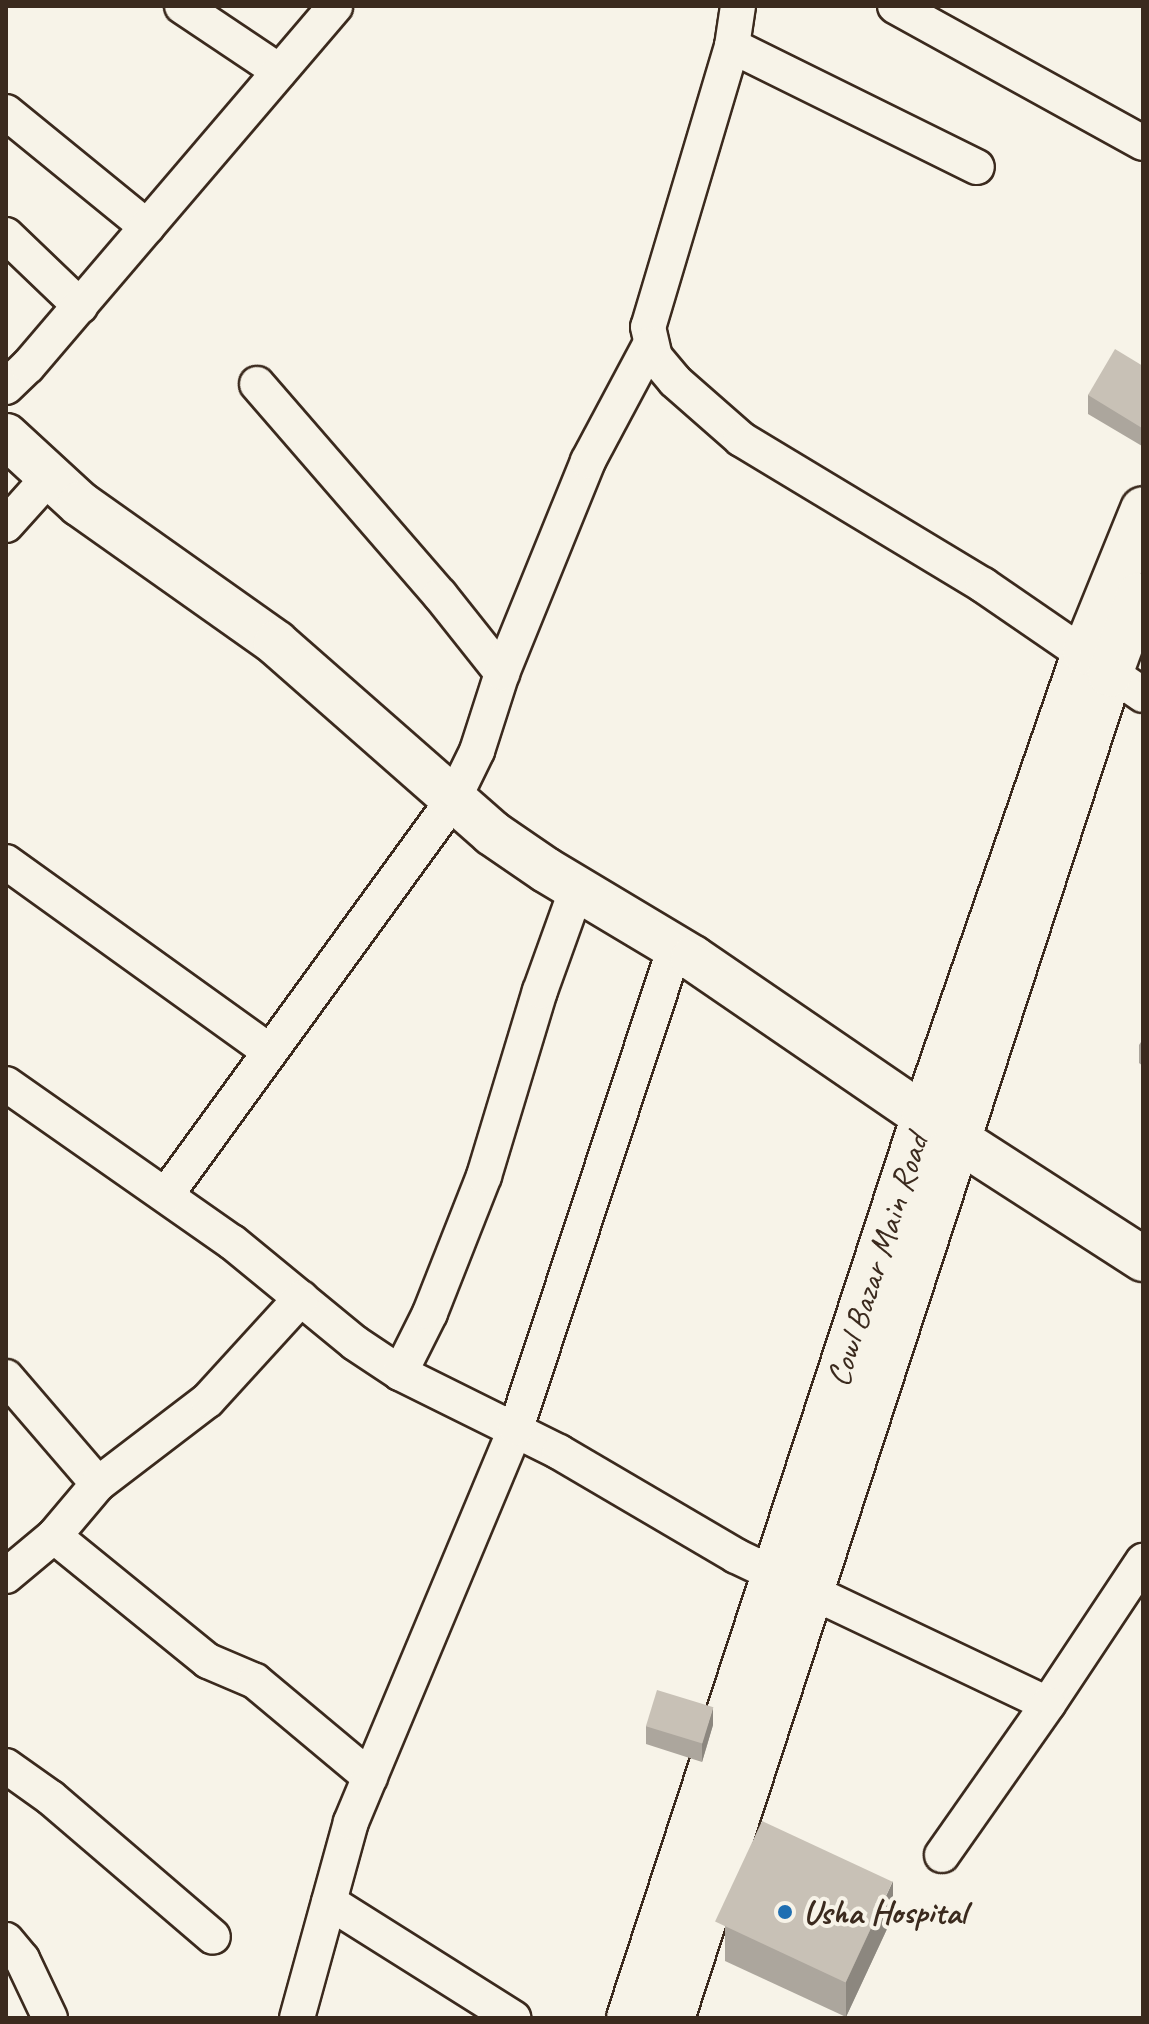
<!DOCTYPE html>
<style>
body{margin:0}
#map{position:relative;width:1149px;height:2024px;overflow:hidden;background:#f7f3e8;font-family:Caveat,sans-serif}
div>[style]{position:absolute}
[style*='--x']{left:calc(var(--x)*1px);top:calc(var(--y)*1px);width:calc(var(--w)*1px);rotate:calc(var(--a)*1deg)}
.roads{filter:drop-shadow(2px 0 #3b2a1e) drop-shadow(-2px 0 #3b2a1e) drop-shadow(0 2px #3b2a1e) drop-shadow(0 -2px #3b2a1e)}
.minor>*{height:34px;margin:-17px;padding:0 17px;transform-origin:17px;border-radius:17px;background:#f7f3e8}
.tertiary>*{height:44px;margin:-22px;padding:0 22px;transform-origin:22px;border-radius:22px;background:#f7f3e8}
.wall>*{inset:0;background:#aca69d}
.shaded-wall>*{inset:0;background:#8c877f}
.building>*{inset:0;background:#c8c1b6;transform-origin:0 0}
.dots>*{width:22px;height:22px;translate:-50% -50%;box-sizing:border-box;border:4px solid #f7f3e8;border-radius:50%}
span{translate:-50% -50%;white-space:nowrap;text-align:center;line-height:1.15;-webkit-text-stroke:8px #f7f3e8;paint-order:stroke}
.street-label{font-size:34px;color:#3b2a1e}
.poi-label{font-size:34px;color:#3b2a1e;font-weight:700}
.left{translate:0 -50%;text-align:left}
.frame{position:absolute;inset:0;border:8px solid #3b2a1e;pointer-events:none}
</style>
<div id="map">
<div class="roads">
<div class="minor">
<div style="--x:182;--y:6;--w:117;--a:33.8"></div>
<div style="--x:738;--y:6;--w:40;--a:98.5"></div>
<div style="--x:732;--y:46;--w:293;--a:106.6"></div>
<div style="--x:648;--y:327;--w:31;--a:77"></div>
<div style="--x:655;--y:357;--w:31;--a:50"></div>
<div style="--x:675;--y:381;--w:88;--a:41.3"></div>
<div style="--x:741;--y:439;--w:283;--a:31.1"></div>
<div style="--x:983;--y:585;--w:194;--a:34.5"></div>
<div style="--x:895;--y:6;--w:283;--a:28.9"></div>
<div style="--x:732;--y:46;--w:273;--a:26.3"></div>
<div style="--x:6;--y:112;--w:182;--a:39.2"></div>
<div style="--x:6;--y:235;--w:103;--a:43.8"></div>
<div style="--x:257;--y:384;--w:279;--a:49.1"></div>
<div style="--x:440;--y:595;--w:100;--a:51.5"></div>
<div style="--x:6;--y:387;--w:30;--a:-44"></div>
<div style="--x:28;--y:366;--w:473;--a:-49.5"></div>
<div style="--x:6;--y:525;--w:66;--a:-48.1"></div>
<div style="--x:6;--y:862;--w:325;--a:35.7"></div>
<div style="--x:6;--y:1084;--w:276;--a:35"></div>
<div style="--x:232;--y:1242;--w:159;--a:39.4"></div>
<div style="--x:355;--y:1343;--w:54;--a:33.7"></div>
<div style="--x:400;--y:1373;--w:178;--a:26.4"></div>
<div style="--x:559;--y:1452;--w:205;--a:30.4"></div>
<div style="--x:736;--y:1556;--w:345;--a:25.4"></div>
<div style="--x:1048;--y:1704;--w:172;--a:-56.4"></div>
<div style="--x:166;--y:1195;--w:488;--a:-54"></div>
<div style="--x:453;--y:800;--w:55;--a:-63.9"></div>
<div style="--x:477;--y:751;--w:82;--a:-72.2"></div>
<div style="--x:502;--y:673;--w:229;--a:-67.9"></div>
<div style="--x:588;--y:461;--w:132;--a:-61.9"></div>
<div style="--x:400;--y:1373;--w:67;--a:-63.4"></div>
<div style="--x:430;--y:1313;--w:147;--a:-68.5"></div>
<div style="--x:484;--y:1176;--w:193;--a:-73.2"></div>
<div style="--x:540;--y:991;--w:109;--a:-70.2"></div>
<div style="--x:6;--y:1377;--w:141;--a:49.3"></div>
<div style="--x:54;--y:1536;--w:198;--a:39.1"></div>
<div style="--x:208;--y:1661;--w:51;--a:23.1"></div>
<div style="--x:255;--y:1681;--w:150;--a:39.9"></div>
<div style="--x:6;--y:1576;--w:62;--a:-39.8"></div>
<div style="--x:54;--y:1536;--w:68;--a:-49.8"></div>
<div style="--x:98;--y:1484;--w:138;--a:-37.4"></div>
<div style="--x:208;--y:1400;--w:138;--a:-47.6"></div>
<div style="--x:6;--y:1766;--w:55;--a:35.4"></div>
<div style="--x:51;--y:1798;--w:213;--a:40.6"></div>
<div style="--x:942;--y:1855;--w:184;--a:-54.9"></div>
<div style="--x:329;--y:1902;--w:218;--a:32.2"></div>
<div style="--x:6;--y:1940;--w:25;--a:50"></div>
<div style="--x:22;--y:1959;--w:65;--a:64.6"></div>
<div style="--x:297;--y:2018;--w:203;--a:-74.6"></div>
<div style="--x:351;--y:1822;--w:427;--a:-67.3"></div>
<div style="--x:516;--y:1428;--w:507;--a:-71.71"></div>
</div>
<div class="tertiary">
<div style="--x:6;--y:436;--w:100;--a:42.6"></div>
<div style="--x:80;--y:504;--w:240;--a:35.3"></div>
<div style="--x:276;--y:643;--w:288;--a:41.3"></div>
<div style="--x:492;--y:833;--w:65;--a:34.4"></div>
<div style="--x:546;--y:870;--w:171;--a:30.9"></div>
<div style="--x:693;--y:958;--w:324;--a:34.4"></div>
<div style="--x:960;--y:1141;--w:218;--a:32.8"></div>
<div style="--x:629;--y:2018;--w:949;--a:-71.89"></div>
<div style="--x:924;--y:1116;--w:491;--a:-70.9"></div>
<div style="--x:1085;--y:652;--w:154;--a:-67.9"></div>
<div style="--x:672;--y:2018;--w:1414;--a:-71.95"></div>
<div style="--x:1110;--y:674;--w:84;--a:-69.8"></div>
</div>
</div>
<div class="wall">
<div style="clip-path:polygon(1143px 366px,1143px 444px,1142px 446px,1088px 414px,1088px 395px)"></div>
<div style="clip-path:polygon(1143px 1039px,1143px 1066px,1139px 1063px,1139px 1045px)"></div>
<div style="clip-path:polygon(713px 1725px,702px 1762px,646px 1744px,646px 1726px)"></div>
<div style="clip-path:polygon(893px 1916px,846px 2017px,725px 1961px,725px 1926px)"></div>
</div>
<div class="shaded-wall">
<div style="clip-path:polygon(713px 1707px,713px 1725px,702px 1762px,702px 1743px)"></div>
<div style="clip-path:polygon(893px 1881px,893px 1916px,846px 2017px,846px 1982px)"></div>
</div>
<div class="building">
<div style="clip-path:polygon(1115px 349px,1143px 366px,1143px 426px,1142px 428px,1088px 395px)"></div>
<div style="left:657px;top:1690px;width:59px;height:38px;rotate:17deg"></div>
<div style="left:762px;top:1821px;width:144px;height:111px;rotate:25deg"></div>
</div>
<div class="dots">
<div style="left:785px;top:1912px;background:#1f6fb2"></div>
</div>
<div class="street-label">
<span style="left:877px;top:1260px;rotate:-72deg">Cowl Bazar Main Road</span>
</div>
<div class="poi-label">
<span class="left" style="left:803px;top:1912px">Usha Hospital</span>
</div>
<div class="frame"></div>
</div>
